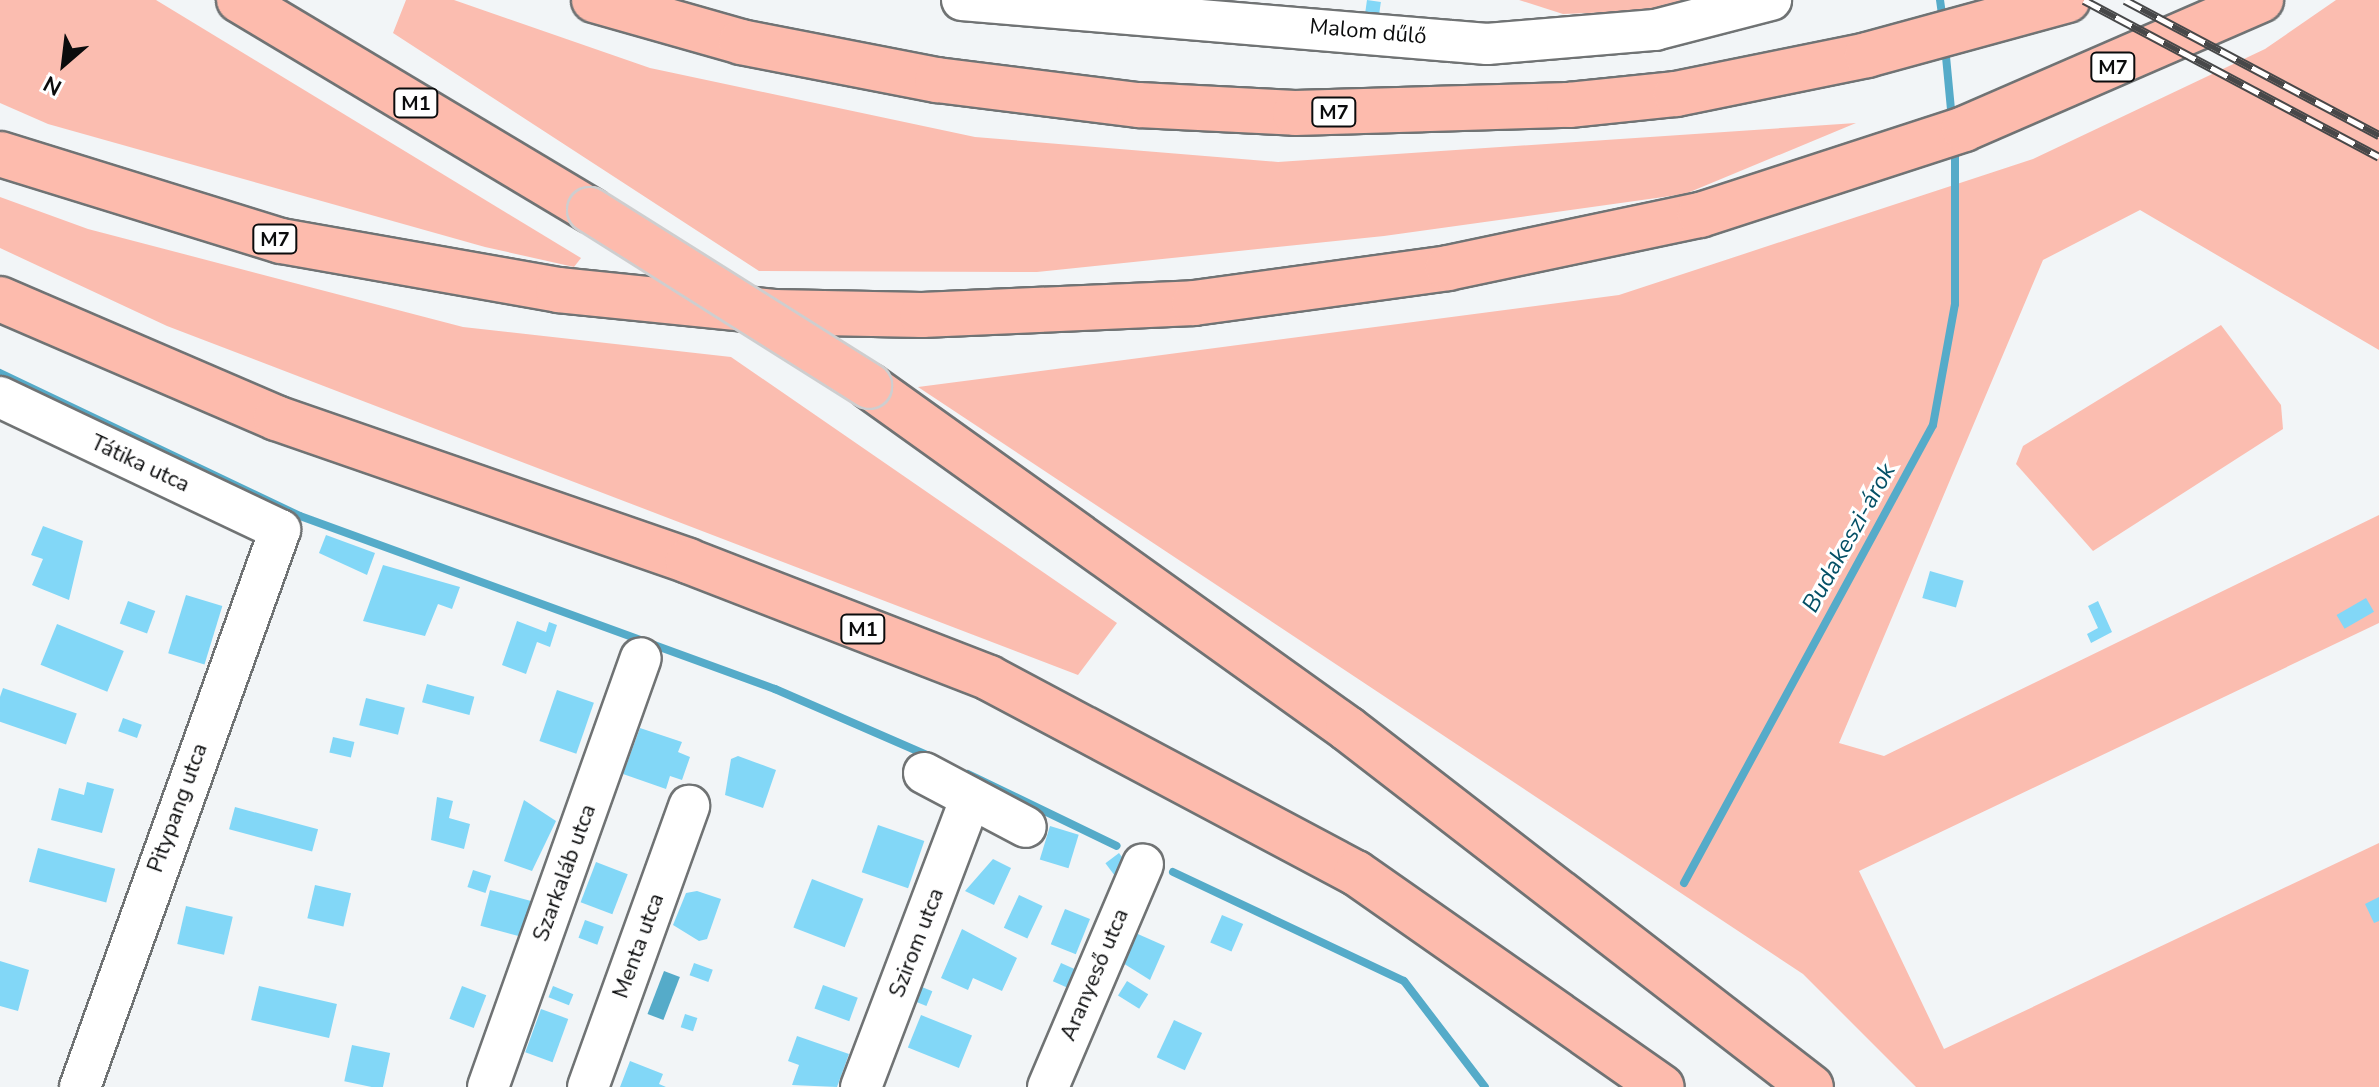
<!DOCTYPE html>
<meta charset="utf-8">
<style>
body{margin:0}
#map{position:relative;width:2379px;height:1087px;overflow:hidden;background:#f2f5f7;font-family:"Nunito Sans",sans-serif}
div>[style]{position:absolute}
[style*='--x']{left:calc(var(--x)*1px);top:calc(var(--y)*1px);width:calc(var(--w)*1px);rotate:calc(var(--a)*1deg)}
.green>*{inset:0;background:#fbbdb0}
.water>*{inset:0;background:#55abc9;transform-origin:0 0}
.stream>*{height:8px;margin:-4px;padding:0 4px;transform-origin:4px;border-radius:4px;background:#55abc9}
.building>*{inset:0;background:#82d7f7;transform-origin:0 0}
.roads{filter:drop-shadow(2px 0 #707374) drop-shadow(-2px 0 #707374) drop-shadow(0 2px #707374) drop-shadow(0 -2px #707374)}
.minor>*{height:40px;margin:-20px;padding:0 20px;transform-origin:20px;border-radius:20px;background:#fff}
.highway>*{height:44px;margin:-22px;padding:0 22px;transform-origin:22px;border-radius:22px;background:#fdbbad}
.rail>*{height:9px;margin-top:-4.5px;transform-origin:0;background:repeating-linear-gradient(90deg,#fff 0 18px,#474849 0 36px);box-sizing:border-box;border-block:2px solid #474849}
.bridges{filter:drop-shadow(2px 0 #cececf) drop-shadow(-2px 0 #cececf) drop-shadow(0 2px #cececf) drop-shadow(0 -2px #cececf)}
.highway-bridge>*{height:44px;margin:-22px;padding:0 22px;transform-origin:22px;border-radius:22px;background:#fdbbad}
span{translate:-50% -50%;white-space:nowrap;text-align:center;line-height:1.15;-webkit-text-stroke:6px #fff;paint-order:stroke}
.shield-label span{padding:2px 6px;background:#fff;border:2px solid;border-radius:6px;-webkit-text-stroke-width:0}
.shield-label{font-size:20px;color:#0b0c0d;font-weight:700}
.street-label{font-size:22px;color:#0b0c0d}
.water-label{font-size:24px;color:#045066;font-style:italic}
.north{position:absolute;left:24px;top:24px;width:80px;height:80px;-webkit-text-stroke:6px #fff;paint-order:stroke;rotate:208deg;font-size:22px;font-weight:700;line-height:32px;text-align:center;color:#0b0c0d}
.north::after{content:'';display:block;margin:auto;width:28px;height:36px;background:#0b0c0d;clip-path:polygon(50% 0,100% 100%,50% 72%,0 100%)}
</style>
<div id="map">
<div class="green">
<div style="clip-path:polygon(0 0,156px 0,581px 258px,574px 267px,485px 247px,48px 124px,0 103px)"></div>
<div style="clip-path:polygon(406px 0,454px 0,650px 68px,975px 137px,1278px 162px,1856px 123px,1685px 194px,1384px 236px,1037px 272px,759px 271px,393px 33px)"></div>
<div style="clip-path:polygon(1519px 0,1746px 0,1719px 8px,1563px 14px)"></div>
<div style="clip-path:polygon(2336px 0,2379px 0,2379px 350px,2140px 210px,2043px 260px,1839px 743px,1884px 756px,2379px 515px,2379px 623px,1859px 871px,1944px 1049px,2379px 843px,2379px 1087px,1916px 1087px,1803px 974px,918px 387px,1619px 295px,2033px 159px,2265px 49px)"></div>
<div style="clip-path:polygon(0 197px,88px 229px,463px 327px,731px 357px,1117px 623px,1078px 675px,167px 326px,0 248px)"></div>
<div style="clip-path:polygon(2221px 325px,2281px 405px,2283px 429px,2093px 551px,2016px 464px,2023px 446px)"></div>
</div>
<div class="water">
<div style="left:664px;top:971px;width:17px;height:46px;rotate:21deg"></div>
</div>
<div class="stream">
<div style="--x:1940;--y:0;--w:21;--a:82"></div>
<div style="--x:1945;--y:46;--w:74;--a:84.6"></div>
<div style="--x:0;--y:373;--w:332;--a:25.5"></div>
<div style="--x:300;--y:516;--w:506;--a:20.01"></div>
<div style="--x:775;--y:689;--w:173;--a:23.5"></div>
<div style="--x:968;--y:774;--w:165;--a:25.8"></div>
<div style="--x:1173;--y:872;--w:255;--a:25.3"></div>
<div style="--x:1404;--y:981;--w:133;--a:52.6"></div>
<div style="--x:1684;--y:883;--w:521;--a:-61.47"></div>
<div style="--x:1933;--y:425;--w:123;--a:-79.7"></div>
<div style="--x:1955;--y:304;--w:158;--a:-90"></div>
</div>
<div class="building">
<div style="left:1367px;top:0;width:14px;height:17px;rotate:8deg"></div>
<div style="clip-path:polygon(43px 526px,83px 541px,69px 600px,32px 585px,43px 559px,31px 555px)"></div>
<div style="clip-path:polygon(326px 535px,375px 553px,367px 575px,319px 553px)"></div>
<div style="clip-path:polygon(383px 565px,460px 587px,452px 609px,438px 604px,425px 636px,363px 621px)"></div>
<div style="left:1930px;top:571px;width:35px;height:28px;rotate:16deg"></div>
<div style="left:186px;top:595px;width:38px;height:61px;rotate:17deg"></div>
<div style="left:2366px;top:598px;width:16px;height:34px;rotate:60deg"></div>
<div style="left:128px;top:601px;width:29px;height:24px;rotate:20deg"></div>
<div style="clip-path:polygon(2098px 601px,2112px 632px,2091px 643px,2087px 634px,2098px 628px,2088px 606px)"></div>
<div style="clip-path:polygon(517px 621px,546px 632px,549px 622px,557px 625px,550px 647px,537px 642px,526px 674px,502px 665px)"></div>
<div style="left:57px;top:624px;width:72px;height:44px;rotate:22deg"></div>
<div style="left:427px;top:684px;width:49px;height:19px;rotate:15deg"></div>
<div style="left:3px;top:688px;width:78px;height:33px;rotate:19deg"></div>
<div style="left:557px;top:690px;width:39px;height:54px;rotate:19deg"></div>
<div style="left:366px;top:698px;width:40px;height:28px;rotate:14deg"></div>
<div style="left:123px;top:718px;width:20px;height:14px;rotate:20deg"></div>
<div style="clip-path:polygon(640px 728px,682px 742px,678px 752px,690px 757px,682px 780px,670px 776px,666px 789px,623px 774px)"></div>
<div style="left:333px;top:737px;width:22px;height:16px;rotate:13deg"></div>
<div style="clip-path:polygon(738px 756px,776px 770px,763px 808px,725px 795px,731px 759px)"></div>
<div style="clip-path:polygon(87px 782px,114px 789px,102px 833px,51px 820px,59px 788px,84px 795px)"></div>
<div style="clip-path:polygon(437px 797px,453px 801px,449px 818px,470px 824px,464px 849px,431px 840px)"></div>
<div style="clip-path:polygon(524px 800px,556px 821px,532px 871px,504px 861px)"></div>
<div style="left:235px;top:807px;width:86px;height:23px;rotate:15deg"></div>
<div style="left:878px;top:825px;width:49px;height:50px;rotate:19deg"></div>
<div style="left:1050px;top:826px;width:30px;height:35px;rotate:17deg"></div>
<div style="left:38px;top:848px;width:80px;height:35px;rotate:15deg"></div>
<div style="left:1119px;top:853px;width:20px;height:17px;rotate:53deg"></div>
<div style="clip-path:polygon(993px 859px,1011px 868px,994px 905px,965px 891px)"></div>
<div style="left:596px;top:862px;width:34px;height:43px;rotate:21deg"></div>
<div style="left:473px;top:870px;width:19px;height:18px;rotate:18deg"></div>
<div style="left:812px;top:879px;width:55px;height:52px;rotate:21deg"></div>
<div style="left:315px;top:885px;width:37px;height:34px;rotate:13deg"></div>
<div style="left:490px;top:890px;width:52px;height:37px;rotate:15deg"></div>
<div style="clip-path:polygon(697px 891px,721px 899px,707px 939px,699px 941px,673px 925px,686px 893px)"></div>
<div style="left:1019px;top:895px;width:26px;height:36px;rotate:25deg"></div>
<div style="clip-path:polygon(2379px 897px,2379px 921px,2374px 923px,2365px 904px)"></div>
<div style="left:186px;top:906px;width:48px;height:39px;rotate:13deg"></div>
<div style="left:1065px;top:909px;width:27px;height:38px;rotate:22deg"></div>
<div style="left:1222px;top:915px;width:23px;height:30px;rotate:23deg"></div>
<div style="left:585px;top:920px;width:20px;height:19px;rotate:20deg"></div>
<div style="clip-path:polygon(962px 929px,1017px 958px,1002px 991px,973px 978px,968px 990px,941px 978px)"></div>
<div style="clip-path:polygon(1131px 931px,1165px 946px,1150px 980px,1118px 960px)"></div>
<div style="clip-path:polygon(0 961px,29px 970px,18px 1011px,0 1006px)"></div>
<div style="left:694px;top:963px;width:20px;height:13px;rotate:20deg"></div>
<div style="left:1061px;top:963px;width:24px;height:20px;rotate:24deg"></div>
<div style="left:1127px;top:981px;width:25px;height:17px;rotate:32deg"></div>
<div style="left:912px;top:983px;width:22px;height:16px;rotate:22deg"></div>
<div style="left:823px;top:985px;width:37px;height:25px;rotate:20deg"></div>
<div style="left:259px;top:986px;width:80px;height:35px;rotate:13deg"></div>
<div style="left:462px;top:986px;width:26px;height:35px;rotate:21deg"></div>
<div style="left:553px;top:986px;width:22px;height:12px;rotate:22deg"></div>
<div style="left:541px;top:1009px;width:29px;height:46px;rotate:20deg"></div>
<div style="left:685px;top:1014px;width:13px;height:14px;rotate:18deg"></div>
<div style="left:921px;top:1015px;width:55px;height:35px;rotate:22deg"></div>
<div style="left:1174px;top:1020px;width:31px;height:41px;rotate:25deg"></div>
<div style="clip-path:polygon(797px 1036px,849px 1054px,837px 1087px,792px 1085px,799px 1065px,788px 1061px)"></div>
<div style="left:352px;top:1045px;width:39px;height:37px;rotate:12deg"></div>
<div style="clip-path:polygon(630px 1061px,663px 1074px,659px 1084px,666px 1087px,620px 1087px)"></div>
</div>
<div class="roads">
<div class="minor">
<div style="--x:962;--y:0;--w:527;--a:4.79"></div>
<div style="--x:1487;--y:44;--w:169;--a:-4.8"></div>
<div style="--x:1655;--y:30;--w:120;--a:-14.5"></div>
<div style="--x:0;--y:397;--w:310;--a:25.4"></div>
<div style="--x:280;--y:530;--w:592;--a:109.75"></div>
<div style="--x:924;--y:773;--w:115;--a:27.9"></div>
<div style="--x:488;--y:1087;--w:455;--a:-70.4"></div>
<div style="--x:588;--y:1087;--w:299;--a:-70.2"></div>
<div style="--x:861;--y:1087;--w:309;--a:-69.2"></div>
<div style="--x:1048;--y:1087;--w:242;--a:-66.9"></div>
</div>
<div class="highway">
<div style="--x:239;--y:0;--w:409;--a:30.9"></div>
<div style="--x:594;--y:0;--w:153;--a:15.9"></div>
<div style="--x:741;--y:42;--w:200;--a:11"></div>
<div style="--x:937;--y:80;--w:204;--a:7.1"></div>
<div style="--x:1139;--y:105;--w:156;--a:2.9"></div>
<div style="--x:1295;--y:113;--w:274;--a:-1.7"></div>
<div style="--x:1569;--y:105;--w:108;--a:-5.9"></div>
<div style="--x:1676;--y:94;--w:195;--a:-11.5"></div>
<div style="--x:1867;--y:55;--w:208;--a:-15.3"></div>
<div style="--x:0;--y:154;--w:294;--a:17.2"></div>
<div style="--x:281;--y:241;--w:281;--a:10"></div>
<div style="--x:558;--y:290;--w:217;--a:5.8"></div>
<div style="--x:774;--y:312;--w:148;--a:1.2"></div>
<div style="--x:922;--y:315;--w:272;--a:-2.5"></div>
<div style="--x:1194;--y:303;--w:256;--a:-7.8"></div>
<div style="--x:1448;--y:268;--w:258;--a:-11.9"></div>
<div style="--x:1700;--y:215;--w:278;--a:-18"></div>
<div style="--x:1964;--y:129;--w:324;--a:-23.5"></div>
<div style="--x:0;--y:299;--w:301;--a:23.3"></div>
<div style="--x:276;--y:418;--w:436;--a:19.1"></div>
<div style="--x:688;--y:561;--w:323;--a:21.2"></div>
<div style="--x:989;--y:678;--w:416;--a:28"></div>
<div style="--x:1356;--y:873;--w:373;--a:35"></div>
<div style="--x:869;--y:386;--w:589;--a:35.61"></div>
<div style="--x:1348;--y:729;--w:585;--a:37.71"></div>
</div>
</div>
<div class="rail">
<div style="--x:2084;--y:0;--w:334;--a:28"></div>
<div style="--x:2125;--y:0;--w:288;--a:28"></div>
</div>
<div class="bridges">
<div class="highway-bridge">
<div style="--x:590;--y:210;--w:330;--a:32.2"></div>
</div>
</div>
<div class="shield-label">
<span style="left:2113px;top:67px">M7</span>
<span style="left:416px;top:103px">M1</span>
<span style="left:1334px;top:112px">M7</span>
<span style="left:275px;top:239px">M7</span>
<span style="left:863px;top:629px">M1</span>
</div>
<div class="street-label">
<span style="left:1368px;top:32px;rotate:5deg">Malom dűlő</span>
<span style="left:140px;top:464px;rotate:25deg">Tátika utca</span>
<span style="left:178px;top:808px;rotate:-70deg">Pitypang utca</span>
<span style="left:565px;top:873px;rotate:-70deg">Szarkaláb utca</span>
<span style="left:917px;top:943px;rotate:-69deg">Szirom utca</span>
<span style="left:639px;top:946px;rotate:-70deg">Menta utca</span>
<span style="left:1095px;top:975px;rotate:-67deg">Aranyeső utca</span>
</div>
<div class="water-label">
<span style="left:1849px;top:538px;rotate:-61deg">Budakeszi-árok</span>
</div>
<div class="north">N</div>
</div>
